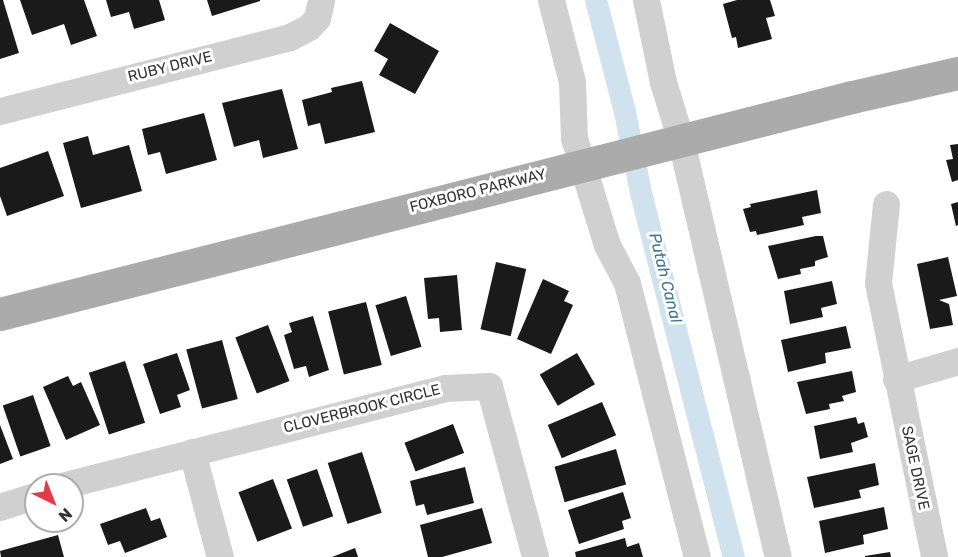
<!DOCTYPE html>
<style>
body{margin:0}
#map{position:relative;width:958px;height:557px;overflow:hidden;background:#fff;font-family:Rubik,sans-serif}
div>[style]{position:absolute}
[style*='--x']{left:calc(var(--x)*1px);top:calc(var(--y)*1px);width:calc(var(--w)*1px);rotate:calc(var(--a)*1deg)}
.canal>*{height:22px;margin:-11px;padding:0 11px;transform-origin:11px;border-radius:11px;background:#cfe2ee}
.building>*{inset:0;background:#1a1a1a;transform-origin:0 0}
.minor>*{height:27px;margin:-13.5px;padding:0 13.5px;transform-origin:13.5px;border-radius:13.5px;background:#d0d0d0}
.major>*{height:33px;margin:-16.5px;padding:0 16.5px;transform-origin:16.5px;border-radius:16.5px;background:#ababab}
span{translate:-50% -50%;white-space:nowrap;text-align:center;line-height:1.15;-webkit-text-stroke:6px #fff;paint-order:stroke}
.street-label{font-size:15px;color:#333}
.water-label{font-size:16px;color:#3f7597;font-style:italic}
.north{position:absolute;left:24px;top:473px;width:60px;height:60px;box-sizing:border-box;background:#fff;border:2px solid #adadad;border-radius:50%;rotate:137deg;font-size:16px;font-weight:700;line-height:24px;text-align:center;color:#333}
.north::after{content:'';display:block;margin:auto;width:21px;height:27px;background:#e63946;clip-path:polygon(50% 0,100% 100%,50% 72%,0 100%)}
</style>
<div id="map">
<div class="canal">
<div style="--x:596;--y:0;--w:116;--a:75.5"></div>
<div style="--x:625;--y:112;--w:83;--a:78.8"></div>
<div style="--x:641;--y:193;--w:376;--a:75.7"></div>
</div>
<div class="building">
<div style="clip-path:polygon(0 0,3px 0,19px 53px,0 59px)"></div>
<div style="clip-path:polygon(20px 0,84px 0,97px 36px,71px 45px,64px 24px,32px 35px)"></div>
<div style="clip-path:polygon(106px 0,159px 0,165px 20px,134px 29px,129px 12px,111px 17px)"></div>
<div style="clip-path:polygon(207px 0,260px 0,260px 1px,212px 16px)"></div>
<div style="clip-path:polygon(737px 0,770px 0,775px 16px,766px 18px,772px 39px,738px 48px,736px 37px,732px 38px,723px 4px)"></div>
<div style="clip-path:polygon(390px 23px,439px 51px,415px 94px,379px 75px,388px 59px,374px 51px)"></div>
<div style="clip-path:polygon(362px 81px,375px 132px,325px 144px,320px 123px,308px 126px,302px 100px,332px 92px,331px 88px)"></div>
<div style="clip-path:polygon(282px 89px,298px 149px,263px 158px,259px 140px,234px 147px,222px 103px)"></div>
<div style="clip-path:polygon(204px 113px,217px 160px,166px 174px,160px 152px,148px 155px,142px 129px)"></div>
<div style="clip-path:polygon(88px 136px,93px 155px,129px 145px,142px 191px,81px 208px,63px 143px)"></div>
<div style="clip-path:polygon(958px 144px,958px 180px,952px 182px,946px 160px,953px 159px,950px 145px)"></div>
<div style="clip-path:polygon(48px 151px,64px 196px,7px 216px,0 196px,0 168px)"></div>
<div style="clip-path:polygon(817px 190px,821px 213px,802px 217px,804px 225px,757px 235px,756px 231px,750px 232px,743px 209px,751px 207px,750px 204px)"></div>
<div style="clip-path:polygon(958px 202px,958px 225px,956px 226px,951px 204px)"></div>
<div style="clip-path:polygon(816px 236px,823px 236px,828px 257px,815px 261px,815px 266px,800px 269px,801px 274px,778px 279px,768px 246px)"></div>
<div style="clip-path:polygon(948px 257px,957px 296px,939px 300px,949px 304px,953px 325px,930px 329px,917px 264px)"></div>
<div style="left:496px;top:262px;width:31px;height:69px;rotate:13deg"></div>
<div style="clip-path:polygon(457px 275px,462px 330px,440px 332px,439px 318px,428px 319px,424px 278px)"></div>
<div style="clip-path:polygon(543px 279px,569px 291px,564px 301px,573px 305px,551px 354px,517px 339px)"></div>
<div style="clip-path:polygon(832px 281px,837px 304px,821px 308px,823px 317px,790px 324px,784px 291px)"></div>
<div style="left:406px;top:296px;width:53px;height:32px;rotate:73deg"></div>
<div style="left:366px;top:302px;width:65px;height:39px;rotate:76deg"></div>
<div style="clip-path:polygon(313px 316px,329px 370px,309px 377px,306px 366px,294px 369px,284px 335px,292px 332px,289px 323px)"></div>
<div style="left:268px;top:325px;width:60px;height:35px;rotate:69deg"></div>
<div style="clip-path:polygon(846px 326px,851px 348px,825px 353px,826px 363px,788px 372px,781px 340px)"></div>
<div style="left:222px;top:340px;width:61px;height:37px;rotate:75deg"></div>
<div style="clip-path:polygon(177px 353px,190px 390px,177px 395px,181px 407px,160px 414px,143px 364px)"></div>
<div style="left:577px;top:353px;width:36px;height:43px;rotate:60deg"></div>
<div style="left:125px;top:361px;width:65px;height:38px;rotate:72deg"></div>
<div style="clip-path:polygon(852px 371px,856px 392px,842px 396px,844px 401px,829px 404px,830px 409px,806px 414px,797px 382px)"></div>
<div style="clip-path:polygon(68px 376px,73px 386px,81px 382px,100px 425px,66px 440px,43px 387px)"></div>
<div style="left:33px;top:395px;width:54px;height:32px;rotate:71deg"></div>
<div style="left:602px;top:402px;width:36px;height:59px;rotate:67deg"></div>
<div style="clip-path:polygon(856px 417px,858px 424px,864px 422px,868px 437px,851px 443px,853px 452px,820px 459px,814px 426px)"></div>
<div style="left:453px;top:424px;width:31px;height:52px;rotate:69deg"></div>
<div style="clip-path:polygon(0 425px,13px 459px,0 464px)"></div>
<div style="left:616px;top:449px;width:37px;height:64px;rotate:74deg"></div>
<div style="left:362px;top:452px;width:64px;height:36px;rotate:72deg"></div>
<div style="clip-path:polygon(875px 463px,879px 485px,859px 490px,861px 498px,814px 508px,807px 477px)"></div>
<div style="clip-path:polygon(465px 467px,474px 503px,427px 515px,424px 504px,416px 506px,410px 481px)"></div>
<div style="left:317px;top:469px;width:50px;height:32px;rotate:71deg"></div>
<div style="left:273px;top:479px;width:53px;height:37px;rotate:69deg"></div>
<div style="clip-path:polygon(623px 492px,631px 518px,622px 521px,624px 529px,579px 544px,568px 510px)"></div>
<div style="clip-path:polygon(884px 507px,888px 529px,863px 535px,864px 544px,825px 553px,819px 521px)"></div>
<div style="clip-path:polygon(146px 508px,151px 521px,160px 518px,167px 537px,125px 553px,120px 541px,108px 545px,100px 524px)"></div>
<div style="clip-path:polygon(482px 508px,492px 543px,442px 557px,428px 557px,420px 525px)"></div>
<div style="clip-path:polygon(58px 535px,64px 557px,1px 557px,0 551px)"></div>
<div style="clip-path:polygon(625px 538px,627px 547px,639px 543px,643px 557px,576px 557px,575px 552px)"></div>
<div style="clip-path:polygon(355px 548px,358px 557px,332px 557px)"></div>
<div style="clip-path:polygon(890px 552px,891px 557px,865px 557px,865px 556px)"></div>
</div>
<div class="minor">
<div style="--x:551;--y:0;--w:85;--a:75.6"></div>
<div style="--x:572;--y:82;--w:56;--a:88"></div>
<div style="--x:574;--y:138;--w:112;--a:72.9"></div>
<div style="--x:607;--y:245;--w:43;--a:62.2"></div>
<div style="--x:627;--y:283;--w:283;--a:75.7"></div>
<div style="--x:646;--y:0;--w:84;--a:78.3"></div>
<div style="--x:663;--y:82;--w:62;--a:73"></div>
<div style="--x:681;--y:141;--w:427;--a:76.9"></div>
<div style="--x:0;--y:111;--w:299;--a:-14.3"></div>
<div style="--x:290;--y:37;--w:21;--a:-28"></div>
<div style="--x:309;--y:27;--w:12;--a:-48"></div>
<div style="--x:317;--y:18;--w:18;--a:-77"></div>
<div style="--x:886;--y:204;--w:79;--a:95.8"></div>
<div style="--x:878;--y:283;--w:280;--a:78.4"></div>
<div style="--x:896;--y:379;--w:65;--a:-16.2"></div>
<div style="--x:192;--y:452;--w:109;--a:75.1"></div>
<div style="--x:65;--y:485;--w:392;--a:-14.3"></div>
<div style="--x:445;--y:388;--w:44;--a:-2.6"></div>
<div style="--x:489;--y:386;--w:177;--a:74.9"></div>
<div style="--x:0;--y:507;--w:38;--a:-18"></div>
</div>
<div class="major">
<div style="--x:0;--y:314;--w:879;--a:-14.29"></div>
<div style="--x:852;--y:97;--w:109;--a:-12.8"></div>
</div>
<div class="street-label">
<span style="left:170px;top:67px;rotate:-14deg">RUBY DRIVE</span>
<span style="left:478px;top:191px;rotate:-14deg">FOXBORO PARKWAY</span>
<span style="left:362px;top:409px;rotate:-14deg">CLOVERBROOK CIRCLE</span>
<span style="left:915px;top:468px;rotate:78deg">SAGE DRIVE</span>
</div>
<div class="water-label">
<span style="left:665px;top:278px;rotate:76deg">Putah Canal</span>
</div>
<div class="north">N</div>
</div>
